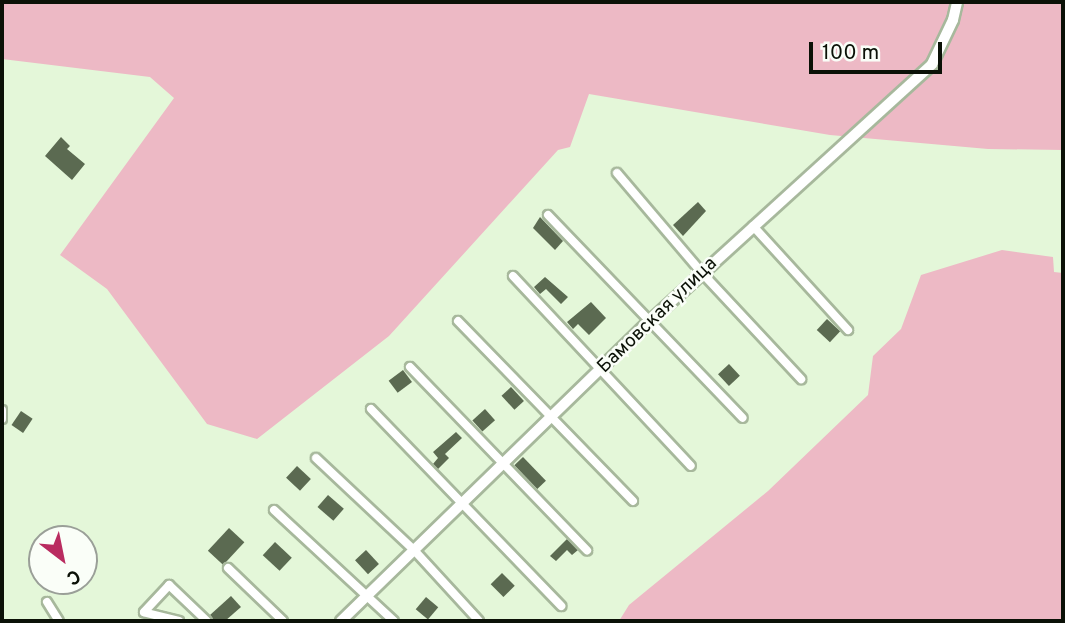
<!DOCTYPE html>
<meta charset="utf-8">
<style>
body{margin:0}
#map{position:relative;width:1065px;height:623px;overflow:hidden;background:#e4f7d9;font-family:Overpass,sans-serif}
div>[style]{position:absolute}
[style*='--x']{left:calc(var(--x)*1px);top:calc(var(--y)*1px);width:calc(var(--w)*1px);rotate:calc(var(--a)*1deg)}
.green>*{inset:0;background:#edb9c5}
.building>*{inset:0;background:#5b6a51;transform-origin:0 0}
.roads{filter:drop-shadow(2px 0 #a7b89c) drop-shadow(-2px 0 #a7b89c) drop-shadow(0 2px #a7b89c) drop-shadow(0 -2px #a7b89c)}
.street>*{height:8px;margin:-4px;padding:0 4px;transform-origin:4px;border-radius:4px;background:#fff}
.secondary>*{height:10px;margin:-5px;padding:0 5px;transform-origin:5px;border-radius:5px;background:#fff}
span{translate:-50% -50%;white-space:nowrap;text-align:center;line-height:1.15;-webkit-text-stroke:5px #fafef8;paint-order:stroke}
.street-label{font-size:19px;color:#0b1107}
.frame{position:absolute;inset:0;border:4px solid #0b1107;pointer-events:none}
.north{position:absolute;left:28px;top:525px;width:70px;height:70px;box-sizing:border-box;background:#fafef8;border:2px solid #9a9f98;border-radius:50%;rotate:148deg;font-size:19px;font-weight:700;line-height:28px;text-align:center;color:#0b1107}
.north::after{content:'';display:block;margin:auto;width:24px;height:32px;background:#b92c60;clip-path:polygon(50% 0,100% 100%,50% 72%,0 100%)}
.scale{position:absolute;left:809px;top:42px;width:133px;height:32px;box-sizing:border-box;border:4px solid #0b1107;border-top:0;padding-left:9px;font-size:21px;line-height:24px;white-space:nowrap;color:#0b1107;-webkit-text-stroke:5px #fafef8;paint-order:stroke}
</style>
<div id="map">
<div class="green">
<div style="clip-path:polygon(2px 2px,1063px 2px,1063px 150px,988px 149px,830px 135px,589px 94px,570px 147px,558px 150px,389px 336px,257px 439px,207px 424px,107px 289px,60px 255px,174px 98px,150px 77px,2px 59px)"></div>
<div style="clip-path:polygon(1002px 250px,1053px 257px,1054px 272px,1063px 273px,1063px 621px,619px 621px,629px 605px,768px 491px,868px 395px,873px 356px,901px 329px,921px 275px)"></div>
</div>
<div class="building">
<div style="clip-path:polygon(61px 137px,70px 146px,67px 149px,85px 164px,72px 180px,45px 156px)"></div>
<div style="clip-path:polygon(698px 202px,706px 211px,683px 236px,673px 225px)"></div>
<div style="clip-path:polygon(540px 217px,563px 241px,555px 250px,533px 228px)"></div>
<div style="clip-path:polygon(545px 277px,568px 297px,561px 304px,546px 289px,540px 294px,534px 287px)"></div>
<div style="clip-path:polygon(591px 302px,606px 318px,589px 335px,578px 324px,573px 329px,567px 322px)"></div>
<div style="left:827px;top:319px;width:18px;height:15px;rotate:43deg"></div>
<div style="left:729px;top:364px;width:16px;height:15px;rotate:47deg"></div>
<div style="left:403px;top:370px;width:15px;height:18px;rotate:53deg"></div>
<div style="left:511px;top:387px;width:19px;height:13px;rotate:47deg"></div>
<div style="left:485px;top:409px;width:15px;height:17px;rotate:48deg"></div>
<div style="left:21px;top:411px;width:14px;height:17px;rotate:34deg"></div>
<div style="clip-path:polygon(456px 432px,462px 438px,445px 454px,449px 458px,438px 469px,433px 464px,438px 458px,433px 452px)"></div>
<div style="left:523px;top:457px;width:33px;height:12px;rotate:46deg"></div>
<div style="left:297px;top:466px;width:19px;height:16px;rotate:43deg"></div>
<div style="left:328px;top:495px;width:21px;height:16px;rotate:41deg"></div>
<div style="left:229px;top:528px;width:21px;height:31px;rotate:43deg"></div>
<div style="clip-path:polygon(567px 539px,578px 550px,572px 555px,567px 550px,556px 561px,550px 556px)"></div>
<div style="left:275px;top:542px;width:23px;height:18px;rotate:43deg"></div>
<div style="left:366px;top:550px;width:19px;height:15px;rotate:47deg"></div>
<div style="left:502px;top:573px;width:18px;height:16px;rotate:45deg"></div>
<div style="clip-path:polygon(231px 596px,241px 607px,225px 621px,214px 621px,210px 615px)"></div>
<div style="left:426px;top:597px;width:16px;height:16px;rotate:40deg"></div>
</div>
<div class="roads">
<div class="street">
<div style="--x:617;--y:173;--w:133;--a:49.6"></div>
<div style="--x:703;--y:274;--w:144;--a:47"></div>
<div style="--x:548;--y:215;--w:281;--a:46.2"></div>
<div style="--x:753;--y:226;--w:141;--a:47.6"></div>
<div style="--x:513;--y:276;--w:260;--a:46.9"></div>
<div style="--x:458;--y:321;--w:251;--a:45.8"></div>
<div style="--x:410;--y:367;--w:255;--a:46"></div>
<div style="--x:371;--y:409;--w:274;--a:46"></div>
<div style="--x:2;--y:410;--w:9;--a:90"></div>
<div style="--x:316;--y:458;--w:134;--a:43.2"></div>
<div style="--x:414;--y:550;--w:96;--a:47.5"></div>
<div style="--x:274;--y:510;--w:163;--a:42.8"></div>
<div style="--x:228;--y:568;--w:76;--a:43.9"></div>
<div style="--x:47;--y:602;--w:22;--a:58"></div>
<div style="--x:179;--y:621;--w:36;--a:-166"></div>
<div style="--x:144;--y:612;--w:37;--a:-47"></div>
<div style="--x:169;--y:585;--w:52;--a:43.5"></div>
</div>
<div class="secondary">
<div style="--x:341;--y:621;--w:431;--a:-44.2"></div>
<div style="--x:650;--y:321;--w:382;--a:-42.3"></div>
<div style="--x:932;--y:64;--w:49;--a:-64.5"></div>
<div style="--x:953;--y:20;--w:18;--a:-77"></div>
</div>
</div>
<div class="street-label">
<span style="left:658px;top:316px;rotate:-44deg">Бамовская улица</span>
</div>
<div class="frame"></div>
<div class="north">С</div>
<div class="scale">100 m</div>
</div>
